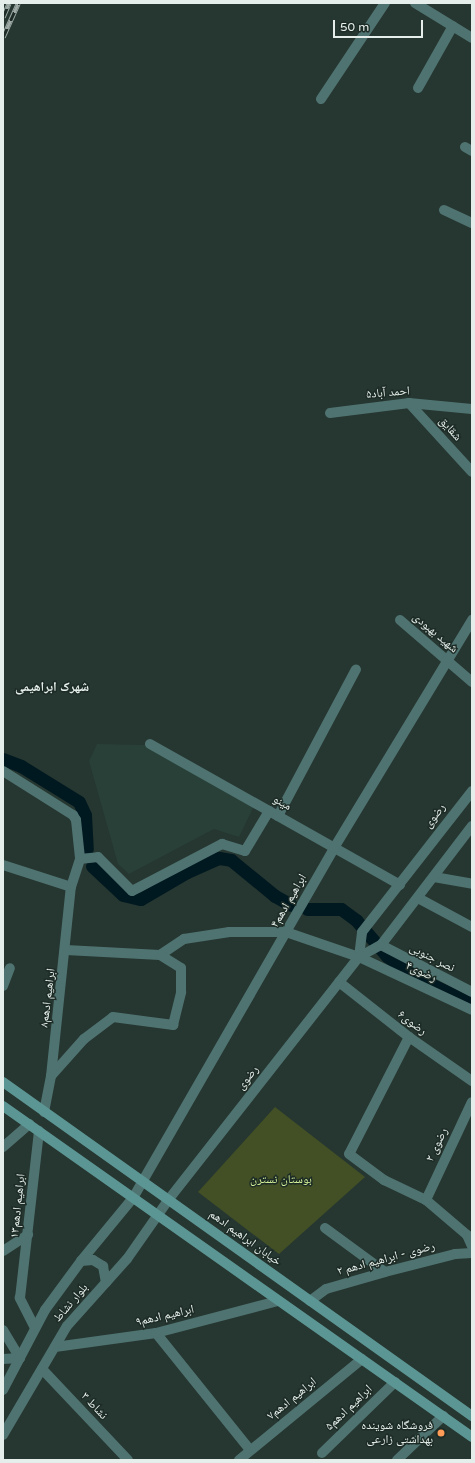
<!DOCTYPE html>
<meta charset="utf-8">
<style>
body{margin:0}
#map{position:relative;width:475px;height:1463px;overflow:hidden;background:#263630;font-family:"Varela Round","Noto Naskh Arabic",sans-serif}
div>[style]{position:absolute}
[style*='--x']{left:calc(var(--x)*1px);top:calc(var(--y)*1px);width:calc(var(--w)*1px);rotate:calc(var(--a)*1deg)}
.built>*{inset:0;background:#284038}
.green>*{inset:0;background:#435025}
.canal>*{height:13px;margin:-6.5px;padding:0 6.5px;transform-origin:6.5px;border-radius:6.5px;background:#001920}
.street>*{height:10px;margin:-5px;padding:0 5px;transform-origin:5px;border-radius:5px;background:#4f7371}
.secondary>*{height:10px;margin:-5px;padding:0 5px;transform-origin:5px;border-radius:5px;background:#5c9694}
.rail>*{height:4.5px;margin-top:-2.25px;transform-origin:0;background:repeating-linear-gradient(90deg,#1d2c26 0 9px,#9eaaa5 0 18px);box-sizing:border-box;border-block:1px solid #9eaaa5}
.dots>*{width:11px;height:11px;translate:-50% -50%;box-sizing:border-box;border:2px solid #1d2c26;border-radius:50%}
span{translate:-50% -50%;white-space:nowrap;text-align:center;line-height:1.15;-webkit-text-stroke:3px #1d2c26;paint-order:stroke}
.street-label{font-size:12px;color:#e5eeea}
.park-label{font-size:12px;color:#d4f096}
.poi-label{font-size:12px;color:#e5eeea}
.right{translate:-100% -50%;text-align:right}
.neighbourhood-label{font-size:13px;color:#e5eeea;font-weight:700}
.frame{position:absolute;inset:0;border:4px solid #e5eeea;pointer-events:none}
.scale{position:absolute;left:333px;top:20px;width:90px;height:18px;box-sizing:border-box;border:2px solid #e5eeea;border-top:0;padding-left:5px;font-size:12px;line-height:14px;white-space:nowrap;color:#e5eeea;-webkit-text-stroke:3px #1d2c26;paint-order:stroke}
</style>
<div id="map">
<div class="built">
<div style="clip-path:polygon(97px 744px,146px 745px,254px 806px,239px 837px,214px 829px,129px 874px,118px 864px,89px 761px)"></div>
</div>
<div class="green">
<div style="clip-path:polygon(275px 1107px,365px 1177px,279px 1254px,198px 1192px)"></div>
</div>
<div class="canal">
<div style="--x:3;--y:759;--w:19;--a:21"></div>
<div style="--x:21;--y:766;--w:68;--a:31.8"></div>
<div style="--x:79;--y:802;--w:14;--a:65"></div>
<div style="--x:85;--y:815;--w:34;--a:87"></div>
<div style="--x:92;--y:866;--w:42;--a:43.1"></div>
<div style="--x:123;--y:895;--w:18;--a:13"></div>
<div style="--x:141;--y:899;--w:53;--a:-30.4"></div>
<div style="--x:187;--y:872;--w:35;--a:-24"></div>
<div style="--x:219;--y:858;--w:12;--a:9"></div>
<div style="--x:231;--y:860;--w:57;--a:39.3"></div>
<div style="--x:275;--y:896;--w:18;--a:29"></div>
<div style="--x:307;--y:909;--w:34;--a:0"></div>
<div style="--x:341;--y:909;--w:19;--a:36"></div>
<div style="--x:356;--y:920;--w:48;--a:49.3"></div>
<div style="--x:387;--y:956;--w:31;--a:37"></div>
<div style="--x:412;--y:975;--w:67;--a:25.8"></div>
</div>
<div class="street">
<div style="--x:415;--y:3;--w:67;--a:31.6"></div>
<div style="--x:418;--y:88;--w:71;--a:-60.6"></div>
<div style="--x:321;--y:99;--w:115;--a:-56.3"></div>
<div style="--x:465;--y:147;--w:8;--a:30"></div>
<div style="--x:444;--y:210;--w:31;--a:25"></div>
<div style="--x:409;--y:403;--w:93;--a:47.6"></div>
<div style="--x:330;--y:413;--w:80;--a:-7.2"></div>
<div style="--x:409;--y:403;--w:63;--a:5.4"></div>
<div style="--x:400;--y:620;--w:95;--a:40.7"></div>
<div style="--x:150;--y:744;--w:287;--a:29.4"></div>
<div style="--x:3;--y:771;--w:83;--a:32.2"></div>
<div style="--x:73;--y:815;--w:6;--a:59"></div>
<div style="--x:76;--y:820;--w:39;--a:84"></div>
<div style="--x:278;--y:816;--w:166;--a:-62"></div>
<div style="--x:3;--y:865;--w:71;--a:17.9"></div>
<div style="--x:71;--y:887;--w:29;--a:-72"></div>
<div style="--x:80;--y:859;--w:18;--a:-6"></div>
<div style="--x:98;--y:857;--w:48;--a:45"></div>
<div style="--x:132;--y:891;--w:102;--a:-27.6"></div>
<div style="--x:222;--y:844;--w:24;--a:17"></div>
<div style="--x:245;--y:851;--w:47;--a:-59"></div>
<div style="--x:434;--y:877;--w:39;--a:10"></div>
<div style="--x:418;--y:898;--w:61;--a:28.2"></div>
<div style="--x:381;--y:945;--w:102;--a:27.3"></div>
<div style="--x:66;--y:950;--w:94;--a:3"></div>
<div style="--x:160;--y:955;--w:29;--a:-34"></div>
<div style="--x:184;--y:939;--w:46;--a:-8.8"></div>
<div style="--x:229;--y:932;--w:57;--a:0"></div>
<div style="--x:286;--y:932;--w:77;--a:18.9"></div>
<div style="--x:359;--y:957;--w:125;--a:25.1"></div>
<div style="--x:359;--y:957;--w:25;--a:-83"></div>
<div style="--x:362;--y:932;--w:179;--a:-52"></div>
<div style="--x:339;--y:982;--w:89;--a:38.2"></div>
<div style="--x:409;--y:1037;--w:77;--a:34.9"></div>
<div style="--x:3;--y:986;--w:19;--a:-69"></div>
<div style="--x:409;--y:1037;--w:131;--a:117.1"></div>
<div style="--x:349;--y:1154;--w:44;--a:36.6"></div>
<div style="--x:384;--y:1180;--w:47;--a:25.5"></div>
<div style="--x:426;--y:1200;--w:54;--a:40.5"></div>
<div style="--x:467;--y:1235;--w:12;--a:66"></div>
<div style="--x:51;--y:1076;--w:50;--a:-48.3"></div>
<div style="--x:84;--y:1039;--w:36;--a:-37"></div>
<div style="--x:113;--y:1017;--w:61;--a:7.6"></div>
<div style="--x:173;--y:1025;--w:34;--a:-76"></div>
<div style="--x:181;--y:992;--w:24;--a:-90"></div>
<div style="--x:181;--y:968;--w:25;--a:-148"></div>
<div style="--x:44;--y:1112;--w:37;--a:-79"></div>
<div style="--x:51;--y:1076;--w:190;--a:-84"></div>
<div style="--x:3;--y:1147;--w:35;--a:-41"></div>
<div style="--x:426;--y:1200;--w:108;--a:-64.9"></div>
<div style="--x:325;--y:1228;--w:74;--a:36.3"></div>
<div style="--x:3;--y:1251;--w:30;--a:-33"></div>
<div style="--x:81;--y:1261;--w:12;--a:-5"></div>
<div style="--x:93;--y:1260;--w:12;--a:31"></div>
<div style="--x:103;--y:1266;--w:17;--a:80"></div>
<div style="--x:310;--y:1301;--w:20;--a:-37"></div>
<div style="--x:326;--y:1289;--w:61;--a:-16.1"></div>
<div style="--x:385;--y:1272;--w:72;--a:-14.4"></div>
<div style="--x:455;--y:1254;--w:17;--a:-3"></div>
<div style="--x:35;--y:1328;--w:34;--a:-117"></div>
<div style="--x:20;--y:1298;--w:168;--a:-83.5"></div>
<div style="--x:3;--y:1330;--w:33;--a:59"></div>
<div style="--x:20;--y:1358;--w:17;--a:177"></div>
<div style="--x:156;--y:1333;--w:150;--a:51.2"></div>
<div style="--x:55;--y:1347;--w:102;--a:-7.9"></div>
<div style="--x:156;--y:1333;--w:126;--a:-14.7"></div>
<div style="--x:42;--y:1369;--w:125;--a:46.6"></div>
<div style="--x:3;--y:1390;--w:90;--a:-62.3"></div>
<div style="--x:45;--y:1310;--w:61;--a:-53.7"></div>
<div style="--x:81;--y:1261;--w:82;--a:-50.5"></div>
<div style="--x:133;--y:1198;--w:404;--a:-60.1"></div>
<div style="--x:334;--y:848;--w:267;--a:-58.8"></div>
<div style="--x:3;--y:1435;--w:126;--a:-59.6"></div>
<div style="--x:67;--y:1326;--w:90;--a:-48.2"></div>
<div style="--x:127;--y:1259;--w:73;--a:-55"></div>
<div style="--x:169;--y:1199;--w:308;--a:-51.9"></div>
<div style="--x:359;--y:957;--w:25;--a:-29"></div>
<div style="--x:381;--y:945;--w:150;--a:-52.6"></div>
<div style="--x:322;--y:1453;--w:102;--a:-44.2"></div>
<div style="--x:239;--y:1460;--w:159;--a:-39.4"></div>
<div style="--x:397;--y:1460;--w:64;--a:-43.7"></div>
</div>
<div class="secondary">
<div style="--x:3;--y:1082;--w:576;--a:35.46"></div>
<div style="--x:3;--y:1106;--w:574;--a:35.21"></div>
</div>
<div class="rail">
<div style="--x:3;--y:17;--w:15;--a:-67"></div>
<div style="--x:3;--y:37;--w:37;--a:-66"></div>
</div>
<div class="dots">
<div style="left:441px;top:1433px;background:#fe9c58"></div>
</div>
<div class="street-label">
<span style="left:388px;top:393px;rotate:-5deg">احمد آباد۵</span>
<span style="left:450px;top:429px;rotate:48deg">شقایق</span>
<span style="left:435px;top:633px;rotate:40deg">شهید بهبودی</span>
<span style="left:282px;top:803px;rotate:29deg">مینو</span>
<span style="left:435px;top:816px;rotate:-53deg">رضوی</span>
<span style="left:289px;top:901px;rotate:-60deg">ابراهیم ادهم۴</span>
<span style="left:432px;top:958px;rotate:27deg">نصر جنوبی</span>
<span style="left:421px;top:972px;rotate:25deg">رضوی۴</span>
<span style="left:48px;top:998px;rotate:-83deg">ابراهیم ادهم۸</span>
<span style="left:412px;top:1023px;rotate:37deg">رضوی۶</span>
<span style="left:248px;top:1078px;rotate:-52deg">رضوی</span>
<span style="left:437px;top:1145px;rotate:-65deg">رضوی ۲</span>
<span style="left:18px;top:1206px;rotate:-84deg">ابراهیم ادهم۱۳</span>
<span style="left:245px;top:1238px;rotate:36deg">خیابان ابراهیم ادهم</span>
<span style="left:386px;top:1259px;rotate:-15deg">رضوی - ابراهیم ادهم ۲</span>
<span style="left:71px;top:1303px;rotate:-50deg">بلوار نشاط</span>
<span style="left:165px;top:1316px;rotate:-13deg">ابراهیم ادهم۹</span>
<span style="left:292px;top:1399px;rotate:-39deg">ابراهیم ادهم۷</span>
<span style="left:94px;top:1406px;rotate:47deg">نشاط ۳</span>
<span style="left:349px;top:1408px;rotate:-44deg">ابراهیم ادهم۵</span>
</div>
<div class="park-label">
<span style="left:281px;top:1180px">بوستان نسترن</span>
</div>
<div class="poi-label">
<span class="right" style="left:433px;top:1433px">فروشگاه شوینده<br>بهداشتی زارعی</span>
</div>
<div class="neighbourhood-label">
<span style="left:52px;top:687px">شهرک ابراهیمی</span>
</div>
<div class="frame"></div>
<div class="scale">50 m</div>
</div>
